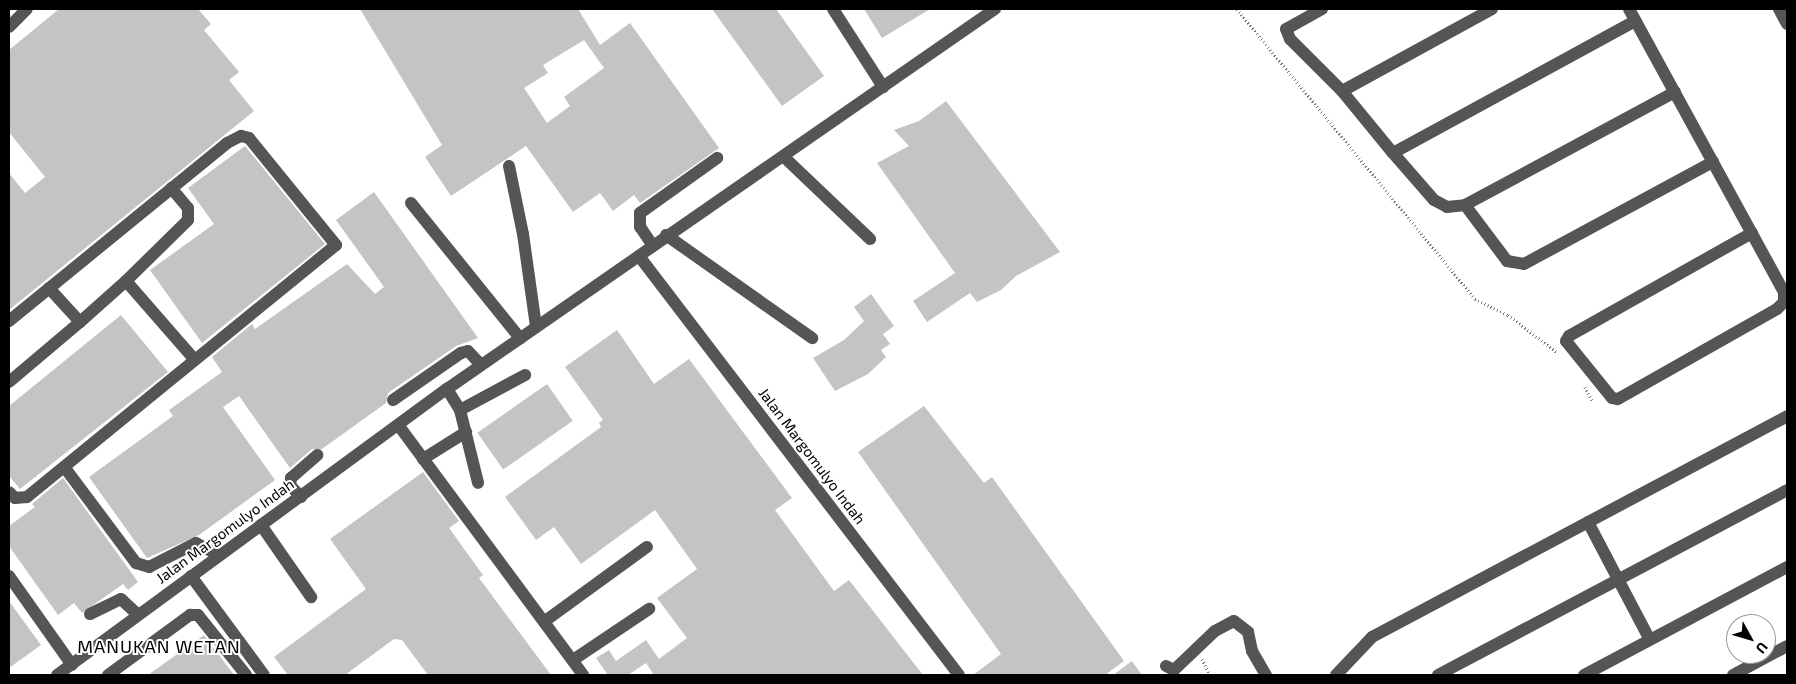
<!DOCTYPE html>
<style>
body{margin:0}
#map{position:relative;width:1796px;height:684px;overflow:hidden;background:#fff;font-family:"Exo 2",sans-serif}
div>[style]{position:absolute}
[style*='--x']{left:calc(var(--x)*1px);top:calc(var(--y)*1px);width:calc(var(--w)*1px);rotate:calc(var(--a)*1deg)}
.building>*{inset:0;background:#c4c4c4;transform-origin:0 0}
.path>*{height:2.5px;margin-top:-1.25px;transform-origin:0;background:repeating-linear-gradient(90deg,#777 0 1px,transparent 0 3.5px)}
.minor>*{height:12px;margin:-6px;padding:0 6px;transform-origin:6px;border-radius:6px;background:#555}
span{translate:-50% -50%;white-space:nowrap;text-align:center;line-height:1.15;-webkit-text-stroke:4px #fff;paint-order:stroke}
.street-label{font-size:15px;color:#000}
.quarter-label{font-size:18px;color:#000;letter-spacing:1px}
.frame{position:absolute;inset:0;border:10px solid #000;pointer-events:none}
.north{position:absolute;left:1726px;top:614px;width:50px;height:50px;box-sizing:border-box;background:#fff;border:1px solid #999;border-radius:50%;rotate:129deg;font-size:14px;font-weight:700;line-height:20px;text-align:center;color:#000}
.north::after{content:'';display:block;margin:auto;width:18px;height:22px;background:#000;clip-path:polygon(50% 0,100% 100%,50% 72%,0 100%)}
</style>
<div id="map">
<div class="building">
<div style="clip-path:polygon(59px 9px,198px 9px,211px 24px,204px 30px,239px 72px,229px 80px,254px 111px,9px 310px,9px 173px,25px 193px,45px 177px,9px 132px,9px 50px)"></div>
<div style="clip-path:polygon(evenodd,360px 9px,578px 9px,600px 45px,630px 23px,719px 148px,640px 203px,634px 195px,613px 211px,600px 193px,573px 212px,526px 146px,451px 196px,425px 157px,442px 145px,360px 9px,584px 40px,604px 68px,564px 97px,570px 106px,547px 123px,524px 88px,548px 73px,543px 65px,584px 40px)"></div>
<div style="clip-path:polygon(712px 9px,776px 9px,824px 76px,782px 106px)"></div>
<div style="clip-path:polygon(864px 9px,930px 9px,882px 38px)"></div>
<div style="clip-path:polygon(946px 101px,1060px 252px,1016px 276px,1001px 290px,977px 302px,970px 293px,927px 322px,913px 301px,955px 273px,877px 163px,909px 146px,894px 130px,919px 121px)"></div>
<div style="clip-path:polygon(245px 146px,325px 244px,202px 343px,150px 270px,214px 224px,188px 188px)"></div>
<div style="clip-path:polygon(374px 192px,478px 338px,456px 346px,388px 393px,386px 403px,322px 449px,312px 449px,290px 468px,239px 396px,223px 407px,275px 480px,199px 535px,147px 558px,89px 477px,173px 416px,169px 410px,222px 372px,212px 357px,252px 324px,255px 329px,347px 264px,375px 294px,384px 287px,336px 220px)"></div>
<div style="clip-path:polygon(871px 294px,894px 326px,883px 334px,890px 344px,881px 350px,886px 357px,868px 374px,835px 391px,813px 358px,844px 340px,864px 321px,854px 307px)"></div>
<div style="clip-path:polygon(121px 315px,168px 372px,20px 489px,9px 476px,9px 406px)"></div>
<div style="clip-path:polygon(617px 330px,654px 384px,689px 359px,792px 498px,775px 510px,834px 591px,849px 580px,923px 675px,654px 675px,646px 663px,628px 675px,608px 675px,596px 658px,609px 650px,616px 661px,646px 640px,659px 659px,687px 638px,657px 598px,697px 569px,655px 510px,581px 564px,554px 527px,536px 540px,505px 497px,601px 427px,599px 423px,603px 420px,565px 367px)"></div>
<div style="left:547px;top:384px;width:45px;height:85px;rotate:55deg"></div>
<div style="clip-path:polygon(924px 406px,984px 483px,992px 477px,1124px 661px,1105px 675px,973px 675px,1001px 654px,858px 452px)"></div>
<div style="clip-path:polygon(423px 472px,459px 521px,449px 528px,483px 575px,479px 578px,551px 675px,428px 675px,402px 640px,394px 639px,345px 675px,288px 675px,274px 657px,366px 589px,330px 539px)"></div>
<div style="clip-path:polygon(63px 478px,138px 582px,128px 590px,123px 584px,82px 613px,74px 603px,58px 615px,9px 546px,9px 526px,35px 507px,32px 504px)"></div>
<div style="clip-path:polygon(9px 601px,41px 645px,9px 668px)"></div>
<div style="clip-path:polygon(204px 635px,234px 675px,148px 675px)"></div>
<div style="clip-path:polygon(1132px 661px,1142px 675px,1113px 675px)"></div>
</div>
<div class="path">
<div style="--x:1237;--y:9;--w:375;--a:50.6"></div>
<div style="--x:1475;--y:299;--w:37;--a:26"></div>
<div style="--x:1508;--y:315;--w:63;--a:37.2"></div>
<div style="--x:1585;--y:387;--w:15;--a:62"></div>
<div style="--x:1202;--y:659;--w:18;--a:63"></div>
</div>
<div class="minor">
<div style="--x:833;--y:9;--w:93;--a:57.3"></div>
<div style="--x:1322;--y:9;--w:41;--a:150.9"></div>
<div style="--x:1286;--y:29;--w:11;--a:68"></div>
<div style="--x:1290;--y:39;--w:74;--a:45"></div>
<div style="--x:1492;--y:9;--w:171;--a:151.3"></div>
<div style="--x:1342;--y:91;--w:80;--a:50.6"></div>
<div style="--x:1393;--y:153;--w:276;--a:-28.6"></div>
<div style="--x:1629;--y:9;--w:323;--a:61.3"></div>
<div style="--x:1784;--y:292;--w:10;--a:90"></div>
<div style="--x:1784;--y:302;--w:10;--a:135"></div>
<div style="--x:1777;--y:309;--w:183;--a:150.5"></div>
<div style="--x:1618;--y:399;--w:6;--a:-171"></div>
<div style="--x:1612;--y:398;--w:73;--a:-128.9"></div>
<div style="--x:1566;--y:341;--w:6;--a:-59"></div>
<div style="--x:1569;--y:336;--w:210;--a:-29.4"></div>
<div style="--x:1779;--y:9;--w:17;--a:62"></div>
<div style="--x:9;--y:27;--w:25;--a:-45"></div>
<div style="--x:1675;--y:92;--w:238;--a:151.7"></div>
<div style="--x:1465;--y:205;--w:70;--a:53.1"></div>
<div style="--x:1507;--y:261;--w:17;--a:10"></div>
<div style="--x:1524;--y:264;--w:215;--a:-28.4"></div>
<div style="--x:1393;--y:153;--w:62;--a:48.9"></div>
<div style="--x:1434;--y:200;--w:15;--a:28"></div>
<div style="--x:1447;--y:207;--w:18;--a:-6"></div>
<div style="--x:784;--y:157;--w:119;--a:43.6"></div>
<div style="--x:509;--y:166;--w:69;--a:78.4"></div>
<div style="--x:523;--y:234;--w:94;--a:82"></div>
<div style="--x:411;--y:203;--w:174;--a:51.1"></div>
<div style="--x:666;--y:235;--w:179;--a:35.2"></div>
<div style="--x:653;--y:246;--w:23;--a:-124"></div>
<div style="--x:640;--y:227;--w:14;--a:-90"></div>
<div style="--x:640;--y:213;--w:95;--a:-35.5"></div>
<div style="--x:639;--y:256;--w:527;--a:52.63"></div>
<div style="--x:126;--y:281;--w:87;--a:-44.5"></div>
<div style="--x:188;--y:220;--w:12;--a:-90"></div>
<div style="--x:188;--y:208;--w:26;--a:-130"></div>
<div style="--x:9;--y:321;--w:281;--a:-39.2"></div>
<div style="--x:227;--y:143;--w:16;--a:-27"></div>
<div style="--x:241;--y:136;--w:8;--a:14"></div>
<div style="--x:249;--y:138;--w:138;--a:50.9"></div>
<div style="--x:336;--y:245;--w:399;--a:140.8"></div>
<div style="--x:27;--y:497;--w:12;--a:175"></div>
<div style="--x:15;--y:498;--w:8;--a:-135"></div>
<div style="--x:80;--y:322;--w:62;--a:-41.7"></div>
<div style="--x:126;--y:281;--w:103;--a:48.9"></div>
<div style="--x:9;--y:382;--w:93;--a:-40.2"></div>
<div style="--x:80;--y:322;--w:46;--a:-132.4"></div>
<div style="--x:447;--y:389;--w:25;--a:58"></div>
<div style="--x:460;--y:410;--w:75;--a:76.1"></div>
<div style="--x:393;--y:400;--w:83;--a:-34.7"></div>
<div style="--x:461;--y:353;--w:7;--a:-16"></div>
<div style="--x:468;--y:351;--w:19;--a:47"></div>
<div style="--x:460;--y:410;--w:74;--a:-28.3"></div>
<div style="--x:399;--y:426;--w:310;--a:53.5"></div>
<div style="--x:423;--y:459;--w:51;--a:-32.1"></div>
<div style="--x:65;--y:468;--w:119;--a:53.2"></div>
<div style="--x:136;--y:563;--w:14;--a:17"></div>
<div style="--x:149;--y:567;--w:53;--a:-27.1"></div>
<div style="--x:196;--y:543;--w:26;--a:28"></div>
<div style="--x:301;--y:497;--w:16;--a:-133"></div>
<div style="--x:290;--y:485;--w:7;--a:-82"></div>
<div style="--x:291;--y:478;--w:35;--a:-41"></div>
<div style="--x:1588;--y:522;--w:133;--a:62.3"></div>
<div style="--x:261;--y:525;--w:88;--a:55.2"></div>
<div style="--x:9;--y:576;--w:109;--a:54.7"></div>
<div style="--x:191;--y:576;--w:123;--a:53.6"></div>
<div style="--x:90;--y:614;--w:34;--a:-26"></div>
<div style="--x:121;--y:599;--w:22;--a:43"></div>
<div style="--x:545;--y:621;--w:126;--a:-36"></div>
<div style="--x:573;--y:660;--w:92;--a:-33.9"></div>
<div style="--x:1166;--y:666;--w:9;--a:27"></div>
<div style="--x:1174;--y:670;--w:57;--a:-43.6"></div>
<div style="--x:1215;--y:631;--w:21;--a:-28"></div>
<div style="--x:1234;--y:621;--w:18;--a:38"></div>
<div style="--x:1248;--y:632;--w:19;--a:78"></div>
<div style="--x:1252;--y:651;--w:28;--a:60"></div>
<div style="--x:57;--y:675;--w:484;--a:-36.3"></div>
<div style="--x:447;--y:389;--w:667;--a:-34.74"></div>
<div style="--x:108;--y:675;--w:102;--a:-36.2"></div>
<div style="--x:190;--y:615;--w:8;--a:0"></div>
<div style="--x:198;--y:615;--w:77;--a:51.3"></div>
<div style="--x:1336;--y:675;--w:52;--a:-46.5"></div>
<div style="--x:1372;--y:637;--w:470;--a:-28"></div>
<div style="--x:1438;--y:675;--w:395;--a:-27.9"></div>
<div style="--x:1584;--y:675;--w:230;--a:-28"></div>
<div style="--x:1733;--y:675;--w:61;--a:-28.2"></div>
</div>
<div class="street-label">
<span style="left:812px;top:456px;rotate:53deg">Jalan Margomulyo Indah</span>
<span style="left:225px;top:531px;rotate:-36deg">Jalan Margomulyo Indah</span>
</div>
<div class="quarter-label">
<span style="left:159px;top:646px">MANUKAN WETAN</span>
</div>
<div class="frame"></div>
<div class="north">U</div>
</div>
